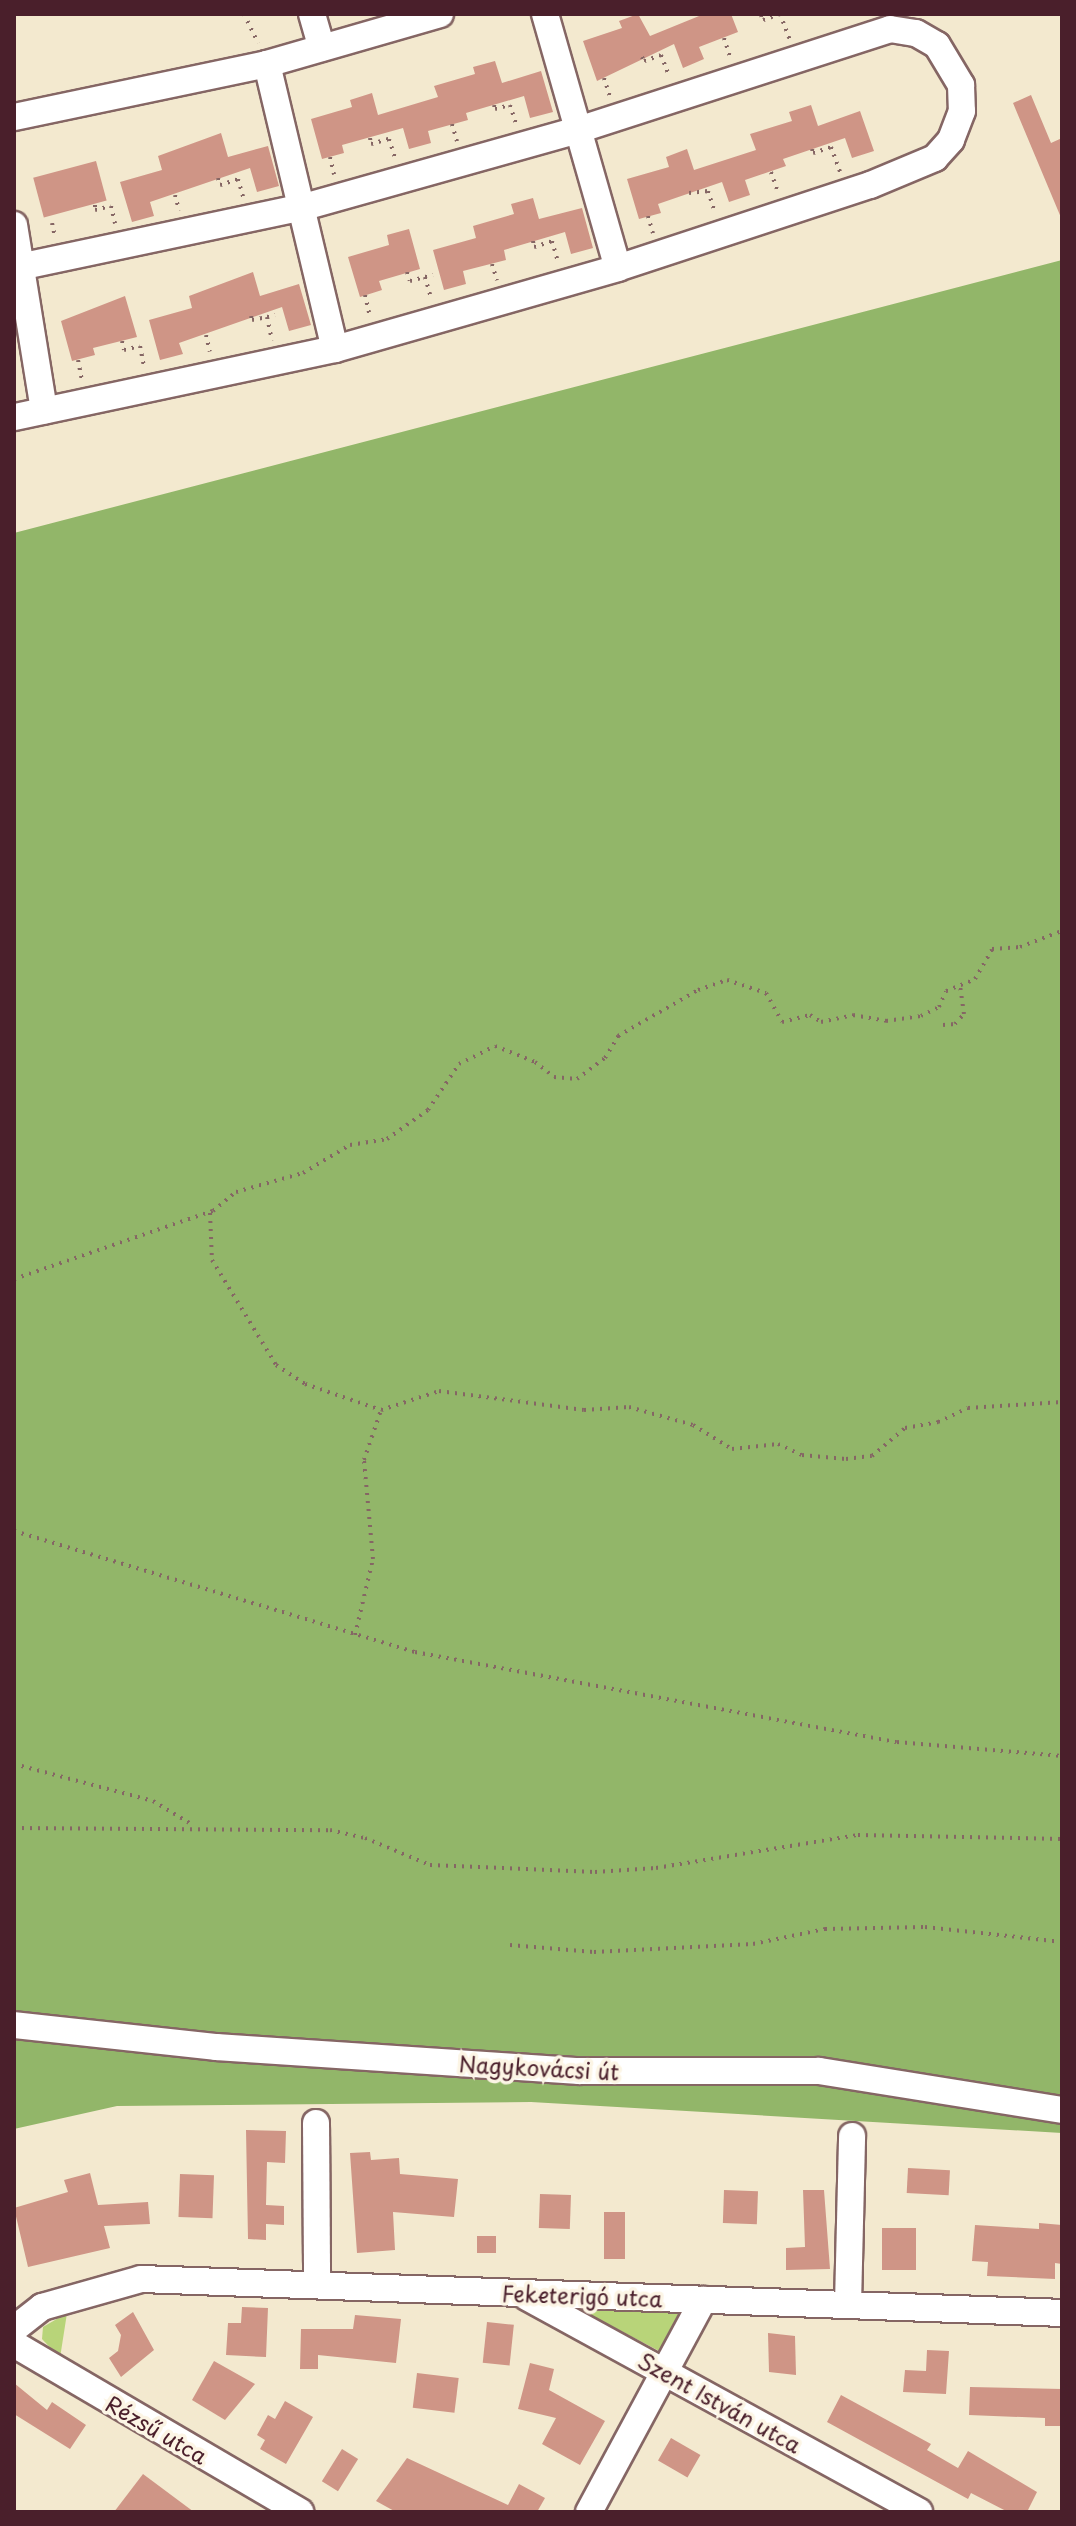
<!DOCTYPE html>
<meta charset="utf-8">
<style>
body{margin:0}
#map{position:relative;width:1076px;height:2526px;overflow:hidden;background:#f3e9cf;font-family:"Playpen Sans",sans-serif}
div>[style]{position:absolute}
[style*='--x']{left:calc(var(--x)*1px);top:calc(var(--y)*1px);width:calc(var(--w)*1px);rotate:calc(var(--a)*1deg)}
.green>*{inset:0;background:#b8d479}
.forest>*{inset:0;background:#92b669}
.building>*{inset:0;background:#cf9586;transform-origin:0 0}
.path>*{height:4px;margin-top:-2px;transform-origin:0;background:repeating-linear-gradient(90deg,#856664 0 2px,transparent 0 8px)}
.roads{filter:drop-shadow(2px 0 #856664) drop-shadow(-2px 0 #856664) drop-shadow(0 2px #856664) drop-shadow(0 -2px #856664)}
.minor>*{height:26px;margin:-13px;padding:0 13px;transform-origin:13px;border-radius:13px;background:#fff}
span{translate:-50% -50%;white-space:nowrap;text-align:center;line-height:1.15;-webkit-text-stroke:7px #fcf5e5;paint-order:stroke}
.street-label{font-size:22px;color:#4a1f2b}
.frame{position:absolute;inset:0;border:16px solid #4a1f2b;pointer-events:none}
</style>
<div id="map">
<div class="green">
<div style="clip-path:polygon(583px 2303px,689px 2308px,665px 2354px,579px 2309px)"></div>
<div style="clip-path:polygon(67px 2313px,60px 2358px,42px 2339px,43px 2327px)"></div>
</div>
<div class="forest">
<div style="clip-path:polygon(1062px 260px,1062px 2133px,531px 2102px,117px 2106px,14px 2129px,14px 533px)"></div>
</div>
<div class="building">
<div style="clip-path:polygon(638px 14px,650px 36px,704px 14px,731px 14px,738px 32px,699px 47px,704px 59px,683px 68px,674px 44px,597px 81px,583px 41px,622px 28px,619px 21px)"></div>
<div style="clip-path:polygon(495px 61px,502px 83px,541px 71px,553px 112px,530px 118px,524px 96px,466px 113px,468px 120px,428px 131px,431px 143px,409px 149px,403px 128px,342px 145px,344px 153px,322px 159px,311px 119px,352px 107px,350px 100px,372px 93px,378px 115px,438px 97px,434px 86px,475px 74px,473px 67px)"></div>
<div style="clip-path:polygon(1031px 95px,1051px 143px,1062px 138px,1062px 220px,1013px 103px)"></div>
<div style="clip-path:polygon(811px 105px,818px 126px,860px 111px,874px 151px,852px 158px,845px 138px,783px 159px,786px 166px,745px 180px,750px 195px,729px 202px,722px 182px,658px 204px,661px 213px,639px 219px,627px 179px,669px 167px,666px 157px,687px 149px,694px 170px,756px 150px,750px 134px,792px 121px,789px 112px)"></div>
<div style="clip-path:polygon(221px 133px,228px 157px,268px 146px,279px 186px,257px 192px,250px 168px,150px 202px,154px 216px,132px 222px,120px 182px,162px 170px,158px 156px)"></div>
<div style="left:96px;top:161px;width:41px;height:65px;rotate:75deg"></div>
<div style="clip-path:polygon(533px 198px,539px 219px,582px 208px,593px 248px,571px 254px,565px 232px,504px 250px,506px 260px,463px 271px,466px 284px,444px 290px,433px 250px,476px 238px,473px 226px,514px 214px,511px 204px)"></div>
<div style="clip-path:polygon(409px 229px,420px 269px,379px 281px,382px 290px,360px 297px,348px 257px,389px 245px,387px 235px)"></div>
<div style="clip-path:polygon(253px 272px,260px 296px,299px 284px,311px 325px,289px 331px,282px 307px,179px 343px,183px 354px,160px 360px,149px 320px,192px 308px,189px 296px)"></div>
<div style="clip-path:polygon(125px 296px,137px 337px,93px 348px,95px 355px,72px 361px,61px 321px)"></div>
<div style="clip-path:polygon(246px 2130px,286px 2131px,285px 2163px,267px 2162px,266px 2205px,284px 2206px,284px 2225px,266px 2224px,266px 2240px,248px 2239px)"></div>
<div style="clip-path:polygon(370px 2152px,371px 2160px,399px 2158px,400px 2174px,458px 2179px,454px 2217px,393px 2212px,395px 2250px,357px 2253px,350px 2153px)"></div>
<div style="left:908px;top:2168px;width:42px;height:25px;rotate:3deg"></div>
<div style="clip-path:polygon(90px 2173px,98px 2205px,148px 2202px,150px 2224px,104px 2226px,110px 2248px,28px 2267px,14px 2208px,68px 2192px,64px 2180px)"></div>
<div style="left:180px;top:2174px;width:34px;height:43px;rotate:2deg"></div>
<div style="left:724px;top:2190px;width:34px;height:33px;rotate:2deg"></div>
<div style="clip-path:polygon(803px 2190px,824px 2190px,830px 2269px,786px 2270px,786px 2248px,805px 2247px)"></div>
<div style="left:540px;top:2194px;width:31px;height:34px;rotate:2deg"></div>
<div style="left:604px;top:2212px;width:21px;height:47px"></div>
<div style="clip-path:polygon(1039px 2223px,1062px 2225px,1062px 2264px,1055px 2263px,1055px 2279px,987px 2276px,988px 2262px,972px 2261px,975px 2225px,1039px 2229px)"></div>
<div style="left:882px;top:2228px;width:34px;height:42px"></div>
<div style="left:477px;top:2236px;width:19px;height:17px"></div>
<div style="clip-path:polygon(242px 2307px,268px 2308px,266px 2357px,226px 2355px,228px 2323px,241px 2323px)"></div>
<div style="clip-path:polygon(133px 2312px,154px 2350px,121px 2377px,109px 2358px,118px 2351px,121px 2335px,115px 2325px)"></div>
<div style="clip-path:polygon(355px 2315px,401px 2319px,396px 2363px,318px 2355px,318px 2369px,300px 2369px,301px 2329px,353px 2329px)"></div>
<div style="left:487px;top:2322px;width:27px;height:41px;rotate:6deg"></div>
<div style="clip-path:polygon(768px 2333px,795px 2336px,796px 2375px,769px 2372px)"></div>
<div style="clip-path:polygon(927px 2350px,949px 2351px,946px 2394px,903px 2392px,905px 2370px,926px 2371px)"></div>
<div style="clip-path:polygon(214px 2361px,255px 2384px,225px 2420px,192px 2400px)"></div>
<div style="clip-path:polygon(530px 2363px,554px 2369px,549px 2390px,605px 2421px,580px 2465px,542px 2444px,556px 2418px,518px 2409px)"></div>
<div style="left:417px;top:2373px;width:42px;height:35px;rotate:7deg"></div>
<div style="clip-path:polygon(14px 2383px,47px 2410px,52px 2402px,86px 2425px,70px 2449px,14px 2414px)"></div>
<div style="clip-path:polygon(970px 2387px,1062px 2389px,1062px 2426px,1045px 2426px,1045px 2418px,969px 2415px)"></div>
<div style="clip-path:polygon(841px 2395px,931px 2444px,927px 2450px,958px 2468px,968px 2451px,1037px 2492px,1027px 2512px,1008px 2512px,971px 2493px,968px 2499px,827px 2422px)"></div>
<div style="clip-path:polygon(285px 2401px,313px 2417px,286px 2464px,260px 2449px,265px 2440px,257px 2435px,268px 2415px,275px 2419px)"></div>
<div style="left:671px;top:2438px;width:34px;height:26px;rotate:30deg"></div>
<div style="left:342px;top:2449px;width:19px;height:38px;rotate:32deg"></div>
<div style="clip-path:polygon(407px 2458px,508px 2505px,519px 2484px,545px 2498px,537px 2512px,396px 2512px,376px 2501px)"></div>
<div style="clip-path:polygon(143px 2474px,194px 2512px,114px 2512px)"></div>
</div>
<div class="path">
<div style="--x:244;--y:14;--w:32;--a:64"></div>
<div style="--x:761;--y:15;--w:5;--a:68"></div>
<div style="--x:763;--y:20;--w:18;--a:-19"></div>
<div style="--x:780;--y:14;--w:28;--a:69"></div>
<div style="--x:724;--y:38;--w:19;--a:72"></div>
<div style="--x:642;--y:57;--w:4;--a:63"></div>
<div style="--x:644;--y:61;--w:18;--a:-19"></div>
<div style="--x:661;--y:55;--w:22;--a:69"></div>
<div style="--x:604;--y:78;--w:19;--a:72"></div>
<div style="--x:494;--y:105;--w:4;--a:76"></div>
<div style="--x:495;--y:109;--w:16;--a:-15"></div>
<div style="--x:510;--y:105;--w:20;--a:72"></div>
<div style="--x:452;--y:124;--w:18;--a:74"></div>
<div style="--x:370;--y:138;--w:6;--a:81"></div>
<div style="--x:371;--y:144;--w:19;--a:-16"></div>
<div style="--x:389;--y:139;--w:20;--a:72"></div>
<div style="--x:812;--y:149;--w:4;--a:76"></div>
<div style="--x:813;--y:153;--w:19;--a:-18"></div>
<div style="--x:831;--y:147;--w:27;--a:70"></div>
<div style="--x:330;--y:157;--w:18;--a:77"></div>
<div style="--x:771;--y:172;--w:21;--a:71"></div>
<div style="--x:218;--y:178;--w:7;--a:74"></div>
<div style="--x:220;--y:185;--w:19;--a:-18"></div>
<div style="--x:238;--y:179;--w:19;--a:74"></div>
<div style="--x:689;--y:193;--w:19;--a:-6"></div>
<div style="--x:708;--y:191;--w:23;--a:72"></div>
<div style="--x:175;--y:195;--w:16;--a:75"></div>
<div style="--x:95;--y:205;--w:5;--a:90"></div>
<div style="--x:95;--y:210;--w:16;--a:-14"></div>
<div style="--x:111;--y:206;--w:18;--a:77"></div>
<div style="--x:648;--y:216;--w:18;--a:74"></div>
<div style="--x:52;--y:223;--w:14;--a:78"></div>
<div style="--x:533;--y:241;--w:6;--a:81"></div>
<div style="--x:534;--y:247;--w:19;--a:-18"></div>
<div style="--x:552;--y:241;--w:22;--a:74"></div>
<div style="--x:492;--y:264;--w:17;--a:73"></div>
<div style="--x:407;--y:272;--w:9;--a:72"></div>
<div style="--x:410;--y:281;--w:16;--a:-15"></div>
<div style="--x:425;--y:277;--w:22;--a:74"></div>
<div style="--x:425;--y:277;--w:8;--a:-14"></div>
<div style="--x:365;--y:295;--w:22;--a:77"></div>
<div style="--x:251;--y:316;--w:4;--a:76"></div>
<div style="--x:252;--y:320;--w:15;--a:-11"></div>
<div style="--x:267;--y:317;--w:24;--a:78"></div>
<div style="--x:267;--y:317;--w:8;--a:-14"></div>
<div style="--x:206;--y:335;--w:17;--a:77"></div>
<div style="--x:122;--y:341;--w:9;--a:77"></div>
<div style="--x:124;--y:350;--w:16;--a:-14"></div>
<div style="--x:140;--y:346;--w:21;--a:79"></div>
<div style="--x:78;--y:360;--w:21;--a:79"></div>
<div style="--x:943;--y:1025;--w:12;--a:-5"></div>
<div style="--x:955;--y:1024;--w:13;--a:-48"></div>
<div style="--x:964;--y:1014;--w:30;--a:-98"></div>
<div style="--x:210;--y:1213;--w:47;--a:87.6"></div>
<div style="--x:212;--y:1260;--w:123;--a:58.6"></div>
<div style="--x:276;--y:1365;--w:35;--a:33"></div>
<div style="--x:305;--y:1384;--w:80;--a:18.9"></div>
<div style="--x:381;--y:1410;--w:61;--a:-18.1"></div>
<div style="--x:439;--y:1391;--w:146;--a:7.5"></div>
<div style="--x:584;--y:1410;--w:45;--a:-3.8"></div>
<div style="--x:629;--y:1407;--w:66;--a:15.7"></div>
<div style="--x:693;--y:1425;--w:46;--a:31.6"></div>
<div style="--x:732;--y:1449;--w:46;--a:-6.2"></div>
<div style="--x:778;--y:1444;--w:26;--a:25"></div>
<div style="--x:802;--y:1455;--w:44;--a:5.2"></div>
<div style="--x:846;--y:1459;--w:26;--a:-7"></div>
<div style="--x:872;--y:1456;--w:43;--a:-40.3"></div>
<div style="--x:905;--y:1428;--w:34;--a:-10"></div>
<div style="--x:938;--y:1422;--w:33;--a:-25"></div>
<div style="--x:968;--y:1408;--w:94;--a:-3.7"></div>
<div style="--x:14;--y:1279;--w:210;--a:-18.9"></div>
<div style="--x:213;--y:1211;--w:30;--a:-40"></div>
<div style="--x:236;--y:1192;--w:70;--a:-15.8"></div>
<div style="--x:303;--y:1173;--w:55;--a:-30.8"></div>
<div style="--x:350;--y:1145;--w:37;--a:-9"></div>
<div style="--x:387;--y:1139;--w:50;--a:-35.3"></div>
<div style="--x:428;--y:1110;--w:55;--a:-56"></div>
<div style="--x:459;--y:1064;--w:40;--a:-26.6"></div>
<div style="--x:495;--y:1046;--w:43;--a:21.8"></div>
<div style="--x:535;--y:1062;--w:24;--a:38"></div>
<div style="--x:554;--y:1077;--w:23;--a:5"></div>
<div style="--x:577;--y:1079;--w:35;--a:-37"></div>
<div style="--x:605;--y:1058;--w:26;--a:-59"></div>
<div style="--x:618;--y:1036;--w:92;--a:-29.9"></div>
<div style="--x:698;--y:990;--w:31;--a:-19"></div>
<div style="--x:727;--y:980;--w:41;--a:18.4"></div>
<div style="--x:766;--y:993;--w:33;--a:61"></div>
<div style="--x:782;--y:1022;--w:29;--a:-14"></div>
<div style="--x:810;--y:1015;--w:13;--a:32"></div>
<div style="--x:821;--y:1022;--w:33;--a:-12"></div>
<div style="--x:853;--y:1015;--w:34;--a:10"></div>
<div style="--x:886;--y:1021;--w:35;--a:-8"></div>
<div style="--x:921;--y:1016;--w:20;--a:-27"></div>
<div style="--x:939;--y:1007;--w:17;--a:-66"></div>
<div style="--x:946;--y:991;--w:31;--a:-22"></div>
<div style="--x:975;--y:979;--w:34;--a:-60"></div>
<div style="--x:992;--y:949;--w:28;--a:-4"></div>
<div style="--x:1020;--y:947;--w:45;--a:-20.9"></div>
<div style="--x:14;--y:1531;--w:419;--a:16.8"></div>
<div style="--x:415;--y:1652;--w:490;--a:10.6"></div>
<div style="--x:897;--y:1742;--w:166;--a:4.8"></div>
<div style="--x:355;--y:1635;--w:78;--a:-76.7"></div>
<div style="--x:373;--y:1559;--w:99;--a:-95.2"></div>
<div style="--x:364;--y:1460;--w:53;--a:-71.2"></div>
<div style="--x:14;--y:1764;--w:144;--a:14.9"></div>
<div style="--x:153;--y:1801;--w:47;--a:31"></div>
<div style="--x:14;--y:1828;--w:316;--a:0.4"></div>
<div style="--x:330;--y:1830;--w:36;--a:13"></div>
<div style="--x:365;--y:1838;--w:70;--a:22.6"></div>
<div style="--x:430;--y:1865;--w:165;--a:2.4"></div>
<div style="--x:595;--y:1872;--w:61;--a:-3.8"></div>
<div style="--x:656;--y:1868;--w:205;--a:-9.3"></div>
<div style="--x:858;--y:1835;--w:204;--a:1.1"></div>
<div style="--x:510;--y:1945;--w:84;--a:4.8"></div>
<div style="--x:594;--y:1952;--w:159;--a:-2.9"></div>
<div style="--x:753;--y:1944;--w:74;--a:-11.8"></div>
<div style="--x:825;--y:1929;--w:100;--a:-1.1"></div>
<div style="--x:925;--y:1927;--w:138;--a:6.2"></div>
</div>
<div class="roads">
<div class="minor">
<div style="--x:312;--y:14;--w:35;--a:74"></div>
<div style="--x:545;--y:14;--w:264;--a:74"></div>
<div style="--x:267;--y:64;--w:293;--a:76.6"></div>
<div style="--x:14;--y:117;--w:258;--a:-11.8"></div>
<div style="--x:267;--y:64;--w:180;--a:-16.1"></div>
<div style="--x:14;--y:225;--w:188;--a:80.8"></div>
<div style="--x:14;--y:268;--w:296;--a:-11.9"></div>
<div style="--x:304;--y:207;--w:285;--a:-15.7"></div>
<div style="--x:578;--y:130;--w:328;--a:-17.9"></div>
<div style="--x:890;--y:29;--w:26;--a:9"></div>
<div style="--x:916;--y:33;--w:24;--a:30"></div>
<div style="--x:937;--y:45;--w:47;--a:59"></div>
<div style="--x:961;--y:85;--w:26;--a:88"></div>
<div style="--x:962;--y:111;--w:31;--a:111"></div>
<div style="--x:951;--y:140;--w:24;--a:132"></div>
<div style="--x:935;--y:158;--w:70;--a:157.4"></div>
<div style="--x:870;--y:185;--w:265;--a:161.8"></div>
<div style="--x:618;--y:268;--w:294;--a:164"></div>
<div style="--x:335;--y:349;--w:328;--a:168"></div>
<div style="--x:14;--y:2025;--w:203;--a:6.2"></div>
<div style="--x:216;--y:2047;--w:364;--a:3.8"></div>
<div style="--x:579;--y:2071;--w:240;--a:0"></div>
<div style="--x:819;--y:2071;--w:246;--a:9.1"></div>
<div style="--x:316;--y:2123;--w:160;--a:89.6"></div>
<div style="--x:527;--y:2297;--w:447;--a:28.7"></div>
<div style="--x:848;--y:2304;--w:168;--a:-88.6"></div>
<div style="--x:14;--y:2329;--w:36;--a:-38"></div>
<div style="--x:42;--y:2307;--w:103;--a:-15.8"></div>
<div style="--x:141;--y:2279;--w:922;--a:2.11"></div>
<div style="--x:14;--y:2344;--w:332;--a:30.4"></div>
<div style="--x:589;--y:2512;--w:241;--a:-61.7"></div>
</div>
</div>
<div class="street-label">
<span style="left:539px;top:2067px;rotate:3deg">Nagykovácsi út</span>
<span style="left:582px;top:2295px;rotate:2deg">Feketerigó utca</span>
<span style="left:720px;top:2402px;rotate:29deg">Szent István utca</span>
<span style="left:157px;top:2429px;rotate:30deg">Rézsű utca</span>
</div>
<div class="frame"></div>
</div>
